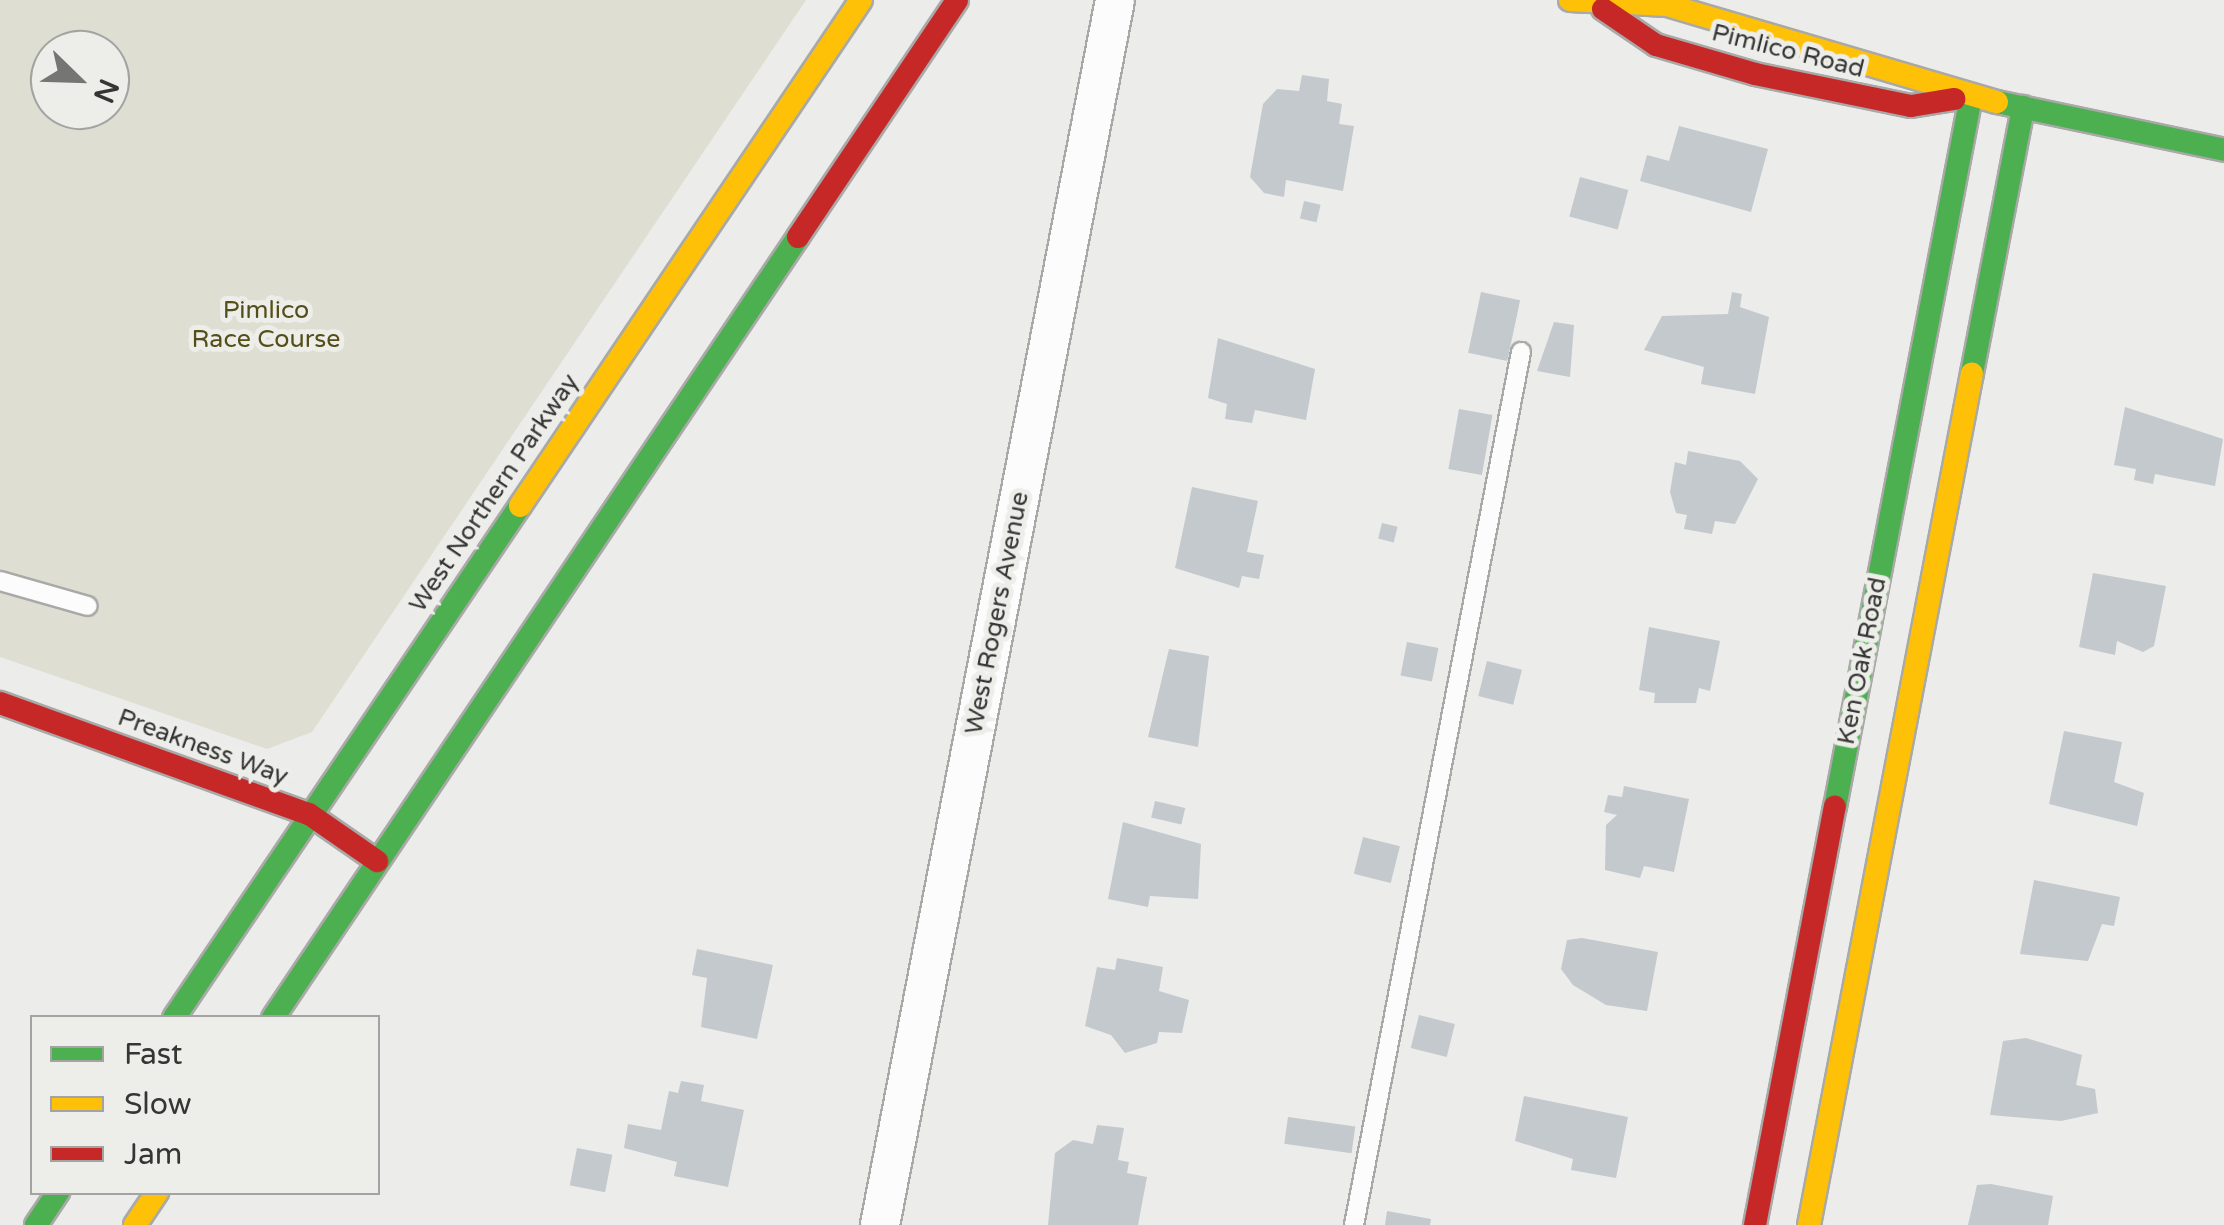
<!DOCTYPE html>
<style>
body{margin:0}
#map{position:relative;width:2224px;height:1225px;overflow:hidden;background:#ececeb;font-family:"Varela Round",sans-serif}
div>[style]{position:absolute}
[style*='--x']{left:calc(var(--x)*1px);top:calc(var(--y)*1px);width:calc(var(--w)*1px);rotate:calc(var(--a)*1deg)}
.green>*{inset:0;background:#dfded2}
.building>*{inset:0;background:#c3c9cc;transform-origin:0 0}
.roads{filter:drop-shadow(2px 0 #a9a9a8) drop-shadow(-2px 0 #a9a9a8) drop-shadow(0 2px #a9a9a8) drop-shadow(0 -2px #a9a9a8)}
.lane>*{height:18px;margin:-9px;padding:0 9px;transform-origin:9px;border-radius:9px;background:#fcfcfc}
.street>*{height:38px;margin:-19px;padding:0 19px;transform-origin:19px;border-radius:19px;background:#fcfcfc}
.fast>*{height:22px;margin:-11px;padding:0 11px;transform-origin:11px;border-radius:11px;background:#4caf50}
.slow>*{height:22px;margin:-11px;padding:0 11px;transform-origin:11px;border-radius:11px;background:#ffc107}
.jam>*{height:22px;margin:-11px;padding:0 11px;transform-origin:11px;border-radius:11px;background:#c62828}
span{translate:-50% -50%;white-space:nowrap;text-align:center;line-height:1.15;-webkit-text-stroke:10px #ededea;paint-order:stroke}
.street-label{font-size:25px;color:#353533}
.park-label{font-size:25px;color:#544f18}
.legend{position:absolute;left:30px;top:1015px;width:350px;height:180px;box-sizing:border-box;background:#ededea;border:2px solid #a3a3a1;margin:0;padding:12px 18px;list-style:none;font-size:30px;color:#353533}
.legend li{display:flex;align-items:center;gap:20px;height:50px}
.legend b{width:50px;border:2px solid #a3a3a1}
.north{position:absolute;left:30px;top:30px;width:100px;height:100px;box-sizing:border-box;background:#ededea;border:2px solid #a3a3a1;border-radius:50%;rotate:113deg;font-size:28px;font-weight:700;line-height:40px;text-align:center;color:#353533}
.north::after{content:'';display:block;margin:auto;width:35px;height:45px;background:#757573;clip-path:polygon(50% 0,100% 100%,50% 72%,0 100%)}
</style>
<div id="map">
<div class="green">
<div style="clip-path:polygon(evenodd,0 0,806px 0,312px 732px,267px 749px,0 657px,0 0,50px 50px,110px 50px,110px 110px,50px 110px,50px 50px)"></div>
</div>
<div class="building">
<div style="clip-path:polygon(1302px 75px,1329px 79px,1327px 101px,1342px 104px,1339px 124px,1354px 126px,1343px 191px,1286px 180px,1284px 197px,1264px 193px,1250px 177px,1263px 104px,1277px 89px,1299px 91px)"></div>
<div style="clip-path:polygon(1679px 126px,1768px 149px,1751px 212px,1640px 181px,1647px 155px,1669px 161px)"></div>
<div style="left:1580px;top:177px;width:50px;height:41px;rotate:15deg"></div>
<div style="left:1304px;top:201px;width:17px;height:18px;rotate:13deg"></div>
<div style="left:1481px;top:292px;width:40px;height:62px;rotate:12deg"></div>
<div style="clip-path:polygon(1732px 292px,1742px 294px,1740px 307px,1769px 317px,1755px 394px,1701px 384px,1704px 367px,1644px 350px,1662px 316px,1728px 314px)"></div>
<div style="clip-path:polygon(1554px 322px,1574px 325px,1570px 377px,1537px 371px)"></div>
<div style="clip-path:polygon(1218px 338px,1315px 369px,1306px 420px,1255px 410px,1252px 423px,1225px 419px,1227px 404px,1208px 398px)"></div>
<div style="clip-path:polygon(2125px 407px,2223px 439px,2215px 486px,2155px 474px,2153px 484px,2134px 480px,2136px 469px,2114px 465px)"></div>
<div style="left:1459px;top:409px;width:34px;height:61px;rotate:10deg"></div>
<div style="clip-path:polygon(1688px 451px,1740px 461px,1758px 479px,1735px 524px,1715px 521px,1712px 534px,1684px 529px,1687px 515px,1676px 513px,1670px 492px,1675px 462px,1686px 465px)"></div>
<div style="clip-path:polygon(1192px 487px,1258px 501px,1247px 552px,1264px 555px,1259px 579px,1242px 576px,1239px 588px,1175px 568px)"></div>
<div style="left:1382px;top:523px;width:16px;height:16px;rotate:14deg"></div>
<div style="clip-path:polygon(2093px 573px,2166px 586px,2154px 646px,2143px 652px,2117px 641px,2115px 655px,2079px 647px)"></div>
<div style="clip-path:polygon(1649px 627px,1720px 641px,1710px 691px,1699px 688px,1696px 703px,1654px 703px,1655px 693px,1639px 690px)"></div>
<div style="left:1407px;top:642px;width:32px;height:34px;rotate:11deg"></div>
<div style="clip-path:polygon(1169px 649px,1209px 656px,1198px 747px,1148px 737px)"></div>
<div style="left:1487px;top:661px;width:36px;height:36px;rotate:14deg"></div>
<div style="clip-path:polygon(2064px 731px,2122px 742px,2114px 782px,2144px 793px,2137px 826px,2049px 804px)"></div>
<div style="clip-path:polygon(1624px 786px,1689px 799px,1674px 872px,1644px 866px,1640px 878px,1605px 870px,1606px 825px,1617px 815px,1604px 812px,1608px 795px,1622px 797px)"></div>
<div style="left:1155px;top:801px;width:31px;height:17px;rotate:13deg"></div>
<div style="clip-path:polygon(1123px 822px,1201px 844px,1198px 899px,1150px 896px,1148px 907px,1108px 899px)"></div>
<div style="left:1363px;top:837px;width:38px;height:38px;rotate:14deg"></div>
<div style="clip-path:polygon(2034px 880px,2120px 897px,2114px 926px,2102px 924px,2088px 961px,2020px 954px)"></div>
<div style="clip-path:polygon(1582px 938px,1658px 952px,1647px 1011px,1606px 1005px,1573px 985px,1561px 969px,1567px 940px)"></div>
<div style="clip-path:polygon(697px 949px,773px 965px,757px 1039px,701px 1027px,707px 978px,692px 975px)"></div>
<div style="clip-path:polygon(1117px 958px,1163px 967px,1159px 991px,1189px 1000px,1182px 1033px,1159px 1032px,1157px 1043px,1125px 1053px,1111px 1035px,1085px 1026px,1097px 967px,1115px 970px)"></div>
<div style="left:1419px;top:1015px;width:37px;height:34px;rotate:14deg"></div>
<div style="clip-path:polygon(2026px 1038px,2082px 1055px,2076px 1085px,2095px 1089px,2098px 1113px,2061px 1121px,1990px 1115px,2003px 1041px)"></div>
<div style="clip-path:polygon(681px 1081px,704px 1085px,701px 1101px,744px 1110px,728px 1187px,674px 1176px,677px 1162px,624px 1148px,628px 1124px,661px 1130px,669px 1091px,678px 1093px)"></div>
<div style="clip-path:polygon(1524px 1096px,1628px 1117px,1616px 1178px,1571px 1170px,1573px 1159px,1515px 1141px)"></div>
<div style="left:1288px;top:1117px;width:68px;height:27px;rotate:8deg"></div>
<div style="clip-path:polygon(1097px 1125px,1124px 1128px,1118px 1160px,1129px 1162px,1127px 1173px,1147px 1177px,1138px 1225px,1048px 1225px,1055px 1153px,1073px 1140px,1093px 1144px)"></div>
<div style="left:577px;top:1148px;width:36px;height:38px;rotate:11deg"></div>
<div style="clip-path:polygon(1991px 1184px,2053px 1196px,2048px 1225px,1968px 1225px,1977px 1185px)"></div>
<div style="clip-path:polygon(1387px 1211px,1431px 1219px,1430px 1225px,1385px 1225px)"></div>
</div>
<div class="roads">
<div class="lane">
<div style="--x:0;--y:581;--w:91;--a:15.9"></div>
<div style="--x:1354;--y:1225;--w:889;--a:-79.17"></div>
</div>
<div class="street">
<div style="--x:880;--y:1225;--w:1247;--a:-79.14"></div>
</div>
<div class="fast">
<div style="--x:1997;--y:102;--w:232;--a:11.9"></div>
<div style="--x:1972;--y:373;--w:271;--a:-79.1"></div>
<div style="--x:1835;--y:807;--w:723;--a:-79.16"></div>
<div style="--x:174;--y:1018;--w:618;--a:-55.95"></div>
<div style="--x:273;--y:1018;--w:941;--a:-56.09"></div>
<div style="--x:36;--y:1225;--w:40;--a:-56"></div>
</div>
<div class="slow">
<div style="--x:1570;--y:0;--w:97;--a:3"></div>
<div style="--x:1667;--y:5;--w:344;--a:16.4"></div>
<div style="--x:520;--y:506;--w:610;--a:-56.02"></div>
<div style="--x:135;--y:1225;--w:40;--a:-56"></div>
<div style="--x:1809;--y:1225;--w:867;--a:-79.17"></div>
</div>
<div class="jam">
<div style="--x:1603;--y:9;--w:64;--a:34.2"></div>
<div style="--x:1656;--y:45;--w:103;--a:16.3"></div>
<div style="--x:1755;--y:74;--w:159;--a:11.6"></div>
<div style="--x:1911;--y:106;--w:44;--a:-9.2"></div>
<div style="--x:798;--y:237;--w:285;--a:-56.1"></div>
<div style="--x:0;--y:703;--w:328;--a:19.8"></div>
<div style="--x:309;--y:814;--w:83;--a:34.7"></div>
<div style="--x:1755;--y:1225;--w:426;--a:-79.2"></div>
</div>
</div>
<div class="street-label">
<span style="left:1788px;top:51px;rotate:14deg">Pimlico Road</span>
<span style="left:494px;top:493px;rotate:-56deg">West Northern Parkway</span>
<span style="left:997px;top:613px;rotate:-79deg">West Rogers Avenue</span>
<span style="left:1862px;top:661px;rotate:-79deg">Ken Oak Road</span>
<span style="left:203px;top:747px;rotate:20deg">Preakness Way</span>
</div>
<div class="park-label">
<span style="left:266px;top:325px">Pimlico<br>Race Course</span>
</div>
<ul class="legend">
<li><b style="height:12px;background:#4caf50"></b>Fast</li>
<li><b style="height:12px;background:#ffc107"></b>Slow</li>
<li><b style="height:12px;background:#c62828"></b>Jam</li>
</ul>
<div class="north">N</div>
</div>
